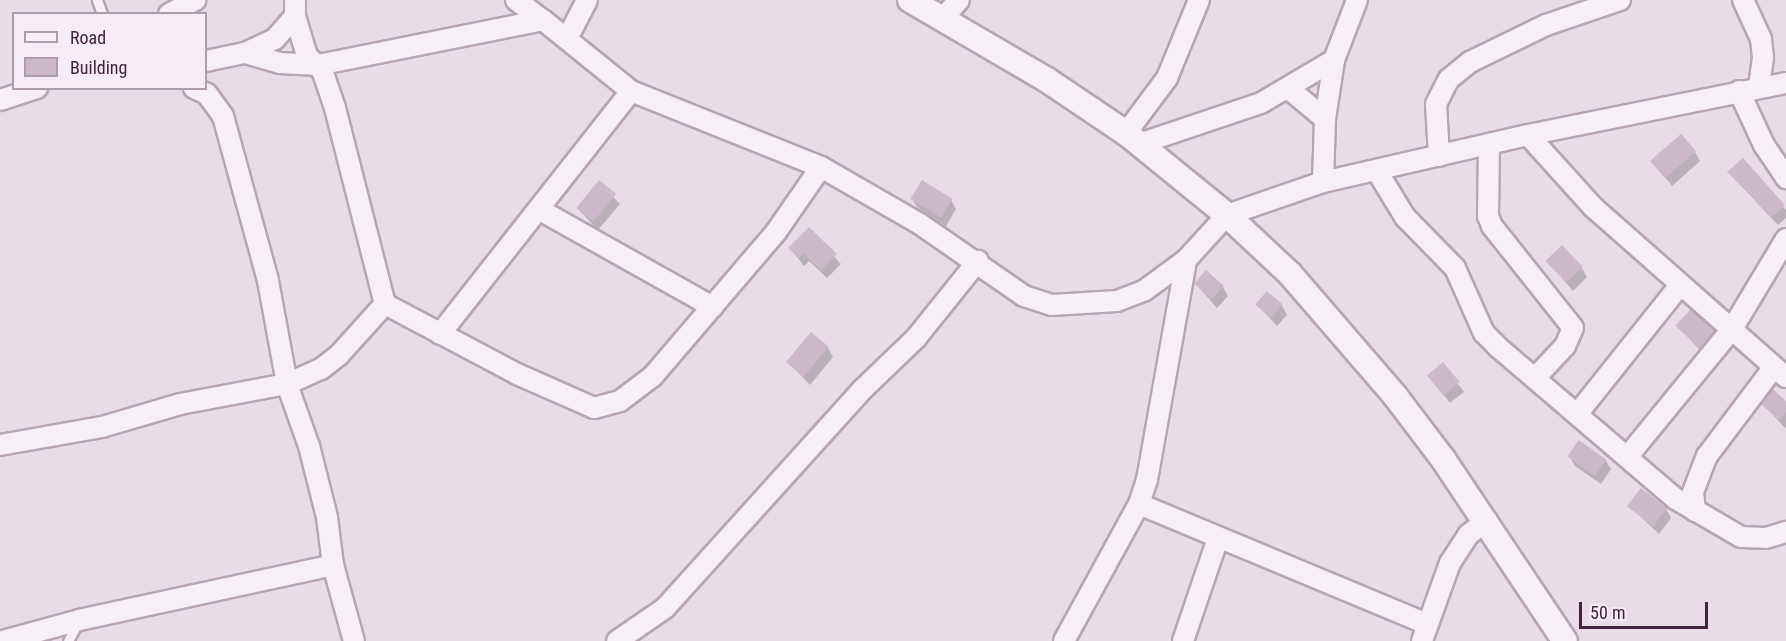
<!DOCTYPE html>
<style>
body{margin:0}
#map{position:relative;width:1786px;height:641px;overflow:hidden;background:#e8dce7;font-family:"Roboto Condensed",sans-serif}
div>[style]{position:absolute}
[style*='--x']{left:calc(var(--x)*1px);top:calc(var(--y)*1px);width:calc(var(--w)*1px);rotate:calc(var(--a)*1deg)}
.shadow>*{inset:0;background:#0003;transform-origin:0 0}
.building>*{inset:0;background:#cbb9ca;transform-origin:0 0}
.roads{filter:drop-shadow(2px 0 #b6a5b4) drop-shadow(-2px 0 #b6a5b4) drop-shadow(0 2px #b6a5b4) drop-shadow(0 -2px #b6a5b4)}
.service>*{height:9px;margin:-4.5px;padding:0 4.5px;transform-origin:4.5px;border-radius:4.5px;background:#f6eff5}
.minor>*{height:20px;margin:-10px;padding:0 10px;transform-origin:10px;border-radius:10px;background:#f6eff5}
.tertiary>*{height:24px;margin:-12px;padding:0 12px;transform-origin:12px;border-radius:12px;background:#f6eff5}
span{translate:-50% -50%;white-space:nowrap;text-align:center;line-height:1.15;-webkit-text-stroke:5px #f6ecf5;paint-order:stroke}
.legend{position:absolute;left:12px;top:12px;width:195px;height:78px;box-sizing:border-box;background:#f6ecf5;border:2px solid #ad9cab;margin:0;padding:8px 10px;list-style:none;font-size:18px;color:#40243d}
.legend li{display:flex;align-items:center;gap:12px;height:30px}
.legend b{width:30px;border:2px solid #ad9cab}
.scale{position:absolute;left:1579px;top:602px;width:129px;height:27px;box-sizing:border-box;border:3px solid #40243d;border-top:0;padding-left:8px;font-size:18px;line-height:21px;white-space:nowrap;color:#40243d;-webkit-text-stroke:4px #f6ecf5;paint-order:stroke}
</style>
<div id="map">
<div class="shadow">
<div style="clip-path:polygon(1695px 152px,1700px 161px,1672px 186px,1653px 162px)"></div>
<div style="clip-path:polygon(1743px 161px,1786px 210px,1786px 218px,1778px 225px,1729px 173px)"></div>
<div style="clip-path:polygon(599px 182px,620px 204px,598px 230px,577px 208px)"></div>
<div style="clip-path:polygon(922px 182px,951px 200px,956px 209px,946px 226px,917px 207px,912px 198px)"></div>
<div style="clip-path:polygon(809px 229px,841px 264px,827px 278px,809px 261px,804px 266px,790px 248px)"></div>
<div style="clip-path:polygon(1547px 261px,1582px 268px,1587px 277px,1573px 291px)"></div>
<div style="clip-path:polygon(1196px 284px,1223px 287px,1228px 296px,1217px 308px)"></div>
<div style="clip-path:polygon(1257px 304px,1282px 306px,1287px 315px,1277px 326px)"></div>
<div style="clip-path:polygon(1677px 325px,1714px 332px,1719px 341px,1706px 357px)"></div>
<div style="clip-path:polygon(828px 348px,833px 357px,810px 385px,787px 361px)"></div>
<div style="left:1443px;top:364px;width:35px;height:18px;rotate:53deg"></div>
<div style="clip-path:polygon(1786px 403px,1786px 427px,1785px 428px,1763px 404px)"></div>
<div style="clip-path:polygon(1570px 457px,1606px 461px,1611px 469px,1601px 484px,1575px 466px)"></div>
<div style="clip-path:polygon(1629px 506px,1666px 509px,1671px 518px,1659px 534px)"></div>
</div>
<div class="building">
<div style="left:1681px;top:134px;width:23px;height:41px;rotate:49deg"></div>
<div style="clip-path:polygon(1743px 158px,1785px 205px,1772px 217px,1727px 172px)"></div>
<div style="left:599px;top:180px;width:22px;height:36px;rotate:39deg"></div>
<div style="left:922px;top:180px;width:36px;height:22px;rotate:32deg"></div>
<div style="clip-path:polygon(809px 227px,837px 254px,821px 270px,803px 253px,799px 258px,788px 248px)"></div>
<div style="left:1562px;top:245px;width:30px;height:23px;rotate:46deg"></div>
<div style="left:1206px;top:270px;width:24px;height:18px;rotate:42deg"></div>
<div style="left:1267px;top:291px;width:21px;height:18px;rotate:41deg"></div>
<div style="left:1691px;top:309px;width:33px;height:23px;rotate:43deg"></div>
<div style="left:811px;top:332px;width:23px;height:39px;rotate:40deg"></div>
<div style="left:1443px;top:362px;width:26px;height:21px;rotate:50deg"></div>
<div style="clip-path:polygon(1773px 389px,1786px 401px,1786px 412px,1779px 420px,1761px 404px)"></div>
<div style="left:1579px;top:440px;width:34px;height:20px;rotate:36deg"></div>
<div style="left:1641px;top:488px;width:33px;height:23px;rotate:38deg"></div>
</div>
<div class="roads">
<div class="service">
<div style="--x:97;--y:0;--w:15;--a:70"></div>
<div style="--x:68;--y:641;--w:21;--a:-62"></div>
</div>
<div class="minor">
<div style="--x:516;--y:0;--w:34;--a:37"></div>
<div style="--x:1743;--y:0;--w:43;--a:65.2"></div>
<div style="--x:1761;--y:39;--w:19;--a:84"></div>
<div style="--x:1763;--y:58;--w:29;--a:98"></div>
<div style="--x:169;--y:14;--w:30;--a:-28"></div>
<div style="--x:295;--y:16;--w:42;--a:73.3"></div>
<div style="--x:307;--y:56;--w:21;--a:43"></div>
<div style="--x:322;--y:70;--w:40;--a:71.1"></div>
<div style="--x:335;--y:108;--w:202;--a:75.7"></div>
<div style="--x:385;--y:304;--w:149;--a:27.9"></div>
<div style="--x:517;--y:374;--w:84;--a:23.8"></div>
<div style="--x:594;--y:408;--w:27;--a:-15"></div>
<div style="--x:620;--y:401;--w:41;--a:-37.1"></div>
<div style="--x:653;--y:376;--w:189;--a:-49.5"></div>
<div style="--x:776;--y:232;--w:79;--a:-55.3"></div>
<div style="--x:942;--y:19;--w:25;--a:-48"></div>
<div style="--x:568;--y:37;--w:42;--a:-62.8"></div>
<div style="--x:245;--y:53;--w:36;--a:16"></div>
<div style="--x:280;--y:63;--w:38;--a:3"></div>
<div style="--x:318;--y:65;--w:229;--a:-11.3"></div>
<div style="--x:543;--y:20;--w:113;--a:38.9"></div>
<div style="--x:631;--y:91;--w:205;--a:21.8"></div>
<div style="--x:821;--y:167;--w:114;--a:29.9"></div>
<div style="--x:920;--y:224;--w:126;--a:34.7"></div>
<div style="--x:1024;--y:296;--w:29;--a:18"></div>
<div style="--x:1052;--y:305;--w:65;--a:-3.5"></div>
<div style="--x:1117;--y:301;--w:30;--a:-21"></div>
<div style="--x:1145;--y:290;--w:51;--a:-36.2"></div>
<div style="--x:1186;--y:260;--w:61;--a:-47.7"></div>
<div style="--x:1227;--y:215;--w:102;--a:-19"></div>
<div style="--x:1323;--y:182;--w:210;--a:-12.9"></div>
<div style="--x:1528;--y:135;--w:263;--a:-11.4"></div>
<div style="--x:206;--y:61;--w:40;--a:-12"></div>
<div style="--x:245;--y:53;--w:33;--a:-25"></div>
<div style="--x:275;--y:39;--w:30;--a:-49"></div>
<div style="--x:295;--y:16;--w:16;--a:-90"></div>
<div style="--x:194;--y:88;--w:14;--a:25"></div>
<div style="--x:207;--y:94;--w:27;--a:54"></div>
<div style="--x:223;--y:116;--w:171;--a:74.7"></div>
<div style="--x:268;--y:281;--w:105;--a:79.5"></div>
<div style="--x:287;--y:384;--w:66;--a:70.5"></div>
<div style="--x:309;--y:446;--w:73;--a:75.8"></div>
<div style="--x:327;--y:517;--w:48;--a:82.9"></div>
<div style="--x:333;--y:565;--w:79;--a:74.6"></div>
<div style="--x:1288;--y:88;--w:48;--a:40"></div>
<div style="--x:1739;--y:91;--w:60;--a:65.2"></div>
<div style="--x:1764;--y:145;--w:40;--a:56"></div>
<div style="--x:0;--y:100;--w:39;--a:-18"></div>
<div style="--x:1126;--y:133;--w:69;--a:-53.3"></div>
<div style="--x:1167;--y:78;--w:84;--a:-67.7"></div>
<div style="--x:1528;--y:135;--w:97;--a:47.9"></div>
<div style="--x:1593;--y:207;--w:257;--a:41.4"></div>
<div style="--x:1139;--y:144;--w:129;--a:-18.6"></div>
<div style="--x:1261;--y:103;--w:85;--a:-30.5"></div>
<div style="--x:1489;--y:144;--w:72;--a:90.8"></div>
<div style="--x:1488;--y:216;--w:11;--a:68"></div>
<div style="--x:1492;--y:226;--w:130;--a:51.5"></div>
<div style="--x:1573;--y:328;--w:20;--a:114"></div>
<div style="--x:1565;--y:346;--w:44;--a:133.2"></div>
<div style="--x:1439;--y:156;--w:52;--a:-93.3"></div>
<div style="--x:1436;--y:104;--w:28;--a:-63"></div>
<div style="--x:1449;--y:79;--w:27;--a:-39"></div>
<div style="--x:1470;--y:62;--w:85;--a:-26"></div>
<div style="--x:1546;--y:25;--w:78;--a:-18.7"></div>
<div style="--x:1377;--y:171;--w:54;--a:58.7"></div>
<div style="--x:1405;--y:217;--w:71;--a:45.6"></div>
<div style="--x:1455;--y:268;--w:71;--a:66"></div>
<div style="--x:1484;--y:333;--w:21;--a:45"></div>
<div style="--x:1499;--y:348;--w:233;--a:40.5"></div>
<div style="--x:1676;--y:499;--w:75;--a:30.3"></div>
<div style="--x:1741;--y:537;--w:25;--a:2"></div>
<div style="--x:1766;--y:538;--w:21;--a:-17"></div>
<div style="--x:1323;--y:182;--w:63;--a:-88.2"></div>
<div style="--x:1325;--y:119;--w:60;--a:-81.3"></div>
<div style="--x:1334;--y:60;--w:64;--a:-69"></div>
<div style="--x:540;--y:210;--w:198;--a:29.3"></div>
<div style="--x:440;--y:334;--w:309;--a:-51.8"></div>
<div style="--x:1578;--y:413;--w:164;--a:-51.4"></div>
<div style="--x:0;--y:445;--w:104;--a:-10"></div>
<div style="--x:102;--y:427;--w:81;--a:-16.4"></div>
<div style="--x:180;--y:404;--w:109;--a:-10.6"></div>
<div style="--x:287;--y:384;--w:37;--a:-24"></div>
<div style="--x:321;--y:369;--w:23;--a:-38"></div>
<div style="--x:339;--y:355;--w:69;--a:-48"></div>
<div style="--x:1628;--y:456;--w:164;--a:-50.7"></div>
<div style="--x:1732;--y:329;--w:105;--a:-59"></div>
<div style="--x:1139;--y:504;--w:312;--a:22.6"></div>
<div style="--x:1695;--y:511;--w:19;--a:-96"></div>
<div style="--x:1693;--y:492;--w:39;--a:-69"></div>
<div style="--x:1707;--y:456;--w:111;--a:-53"></div>
<div style="--x:3;--y:641;--w:79;--a:-15.4"></div>
<div style="--x:79;--y:620;--w:260;--a:-12.2"></div>
<div style="--x:617;--y:641;--w:58;--a:-34.5"></div>
<div style="--x:665;--y:608;--w:295;--a:-47.9"></div>
<div style="--x:863;--y:389;--w:74;--a:-43.9"></div>
<div style="--x:916;--y:338;--w:99;--a:-51.2"></div>
<div style="--x:1064;--y:641;--w:156;--a:-61.3"></div>
<div style="--x:1139;--y:504;--w:25;--a:-72"></div>
<div style="--x:1147;--y:480;--w:223;--a:-79.9"></div>
<div style="--x:1183;--y:641;--w:109;--a:-71.2"></div>
<div style="--x:1422;--y:641;--w:83;--a:-70.3"></div>
<div style="--x:1450;--y:563;--w:33;--a:-57"></div>
<div style="--x:1468;--y:535;--w:24;--a:-38"></div>
</div>
<div class="tertiary">
<div style="--x:910;--y:0;--w:159;--a:30.3"></div>
<div style="--x:1047;--y:80;--w:95;--a:33.9"></div>
<div style="--x:1126;--y:133;--w:130;--a:39.1"></div>
<div style="--x:1227;--y:215;--w:86;--a:43.1"></div>
<div style="--x:1290;--y:274;--w:162;--a:49.2"></div>
<div style="--x:1396;--y:397;--w:78;--a:52.8"></div>
<div style="--x:1443;--y:459;--w:219;--a:56.2"></div>
</div>
</div>
<ul class="legend">
<li><b style="height:8px;background:#f6eff5"></b>Road</li>
<li><b style="height:16px;background:#cbb9ca"></b>Building</li>
</ul>
<div class="scale">50 m</div>
</div>
